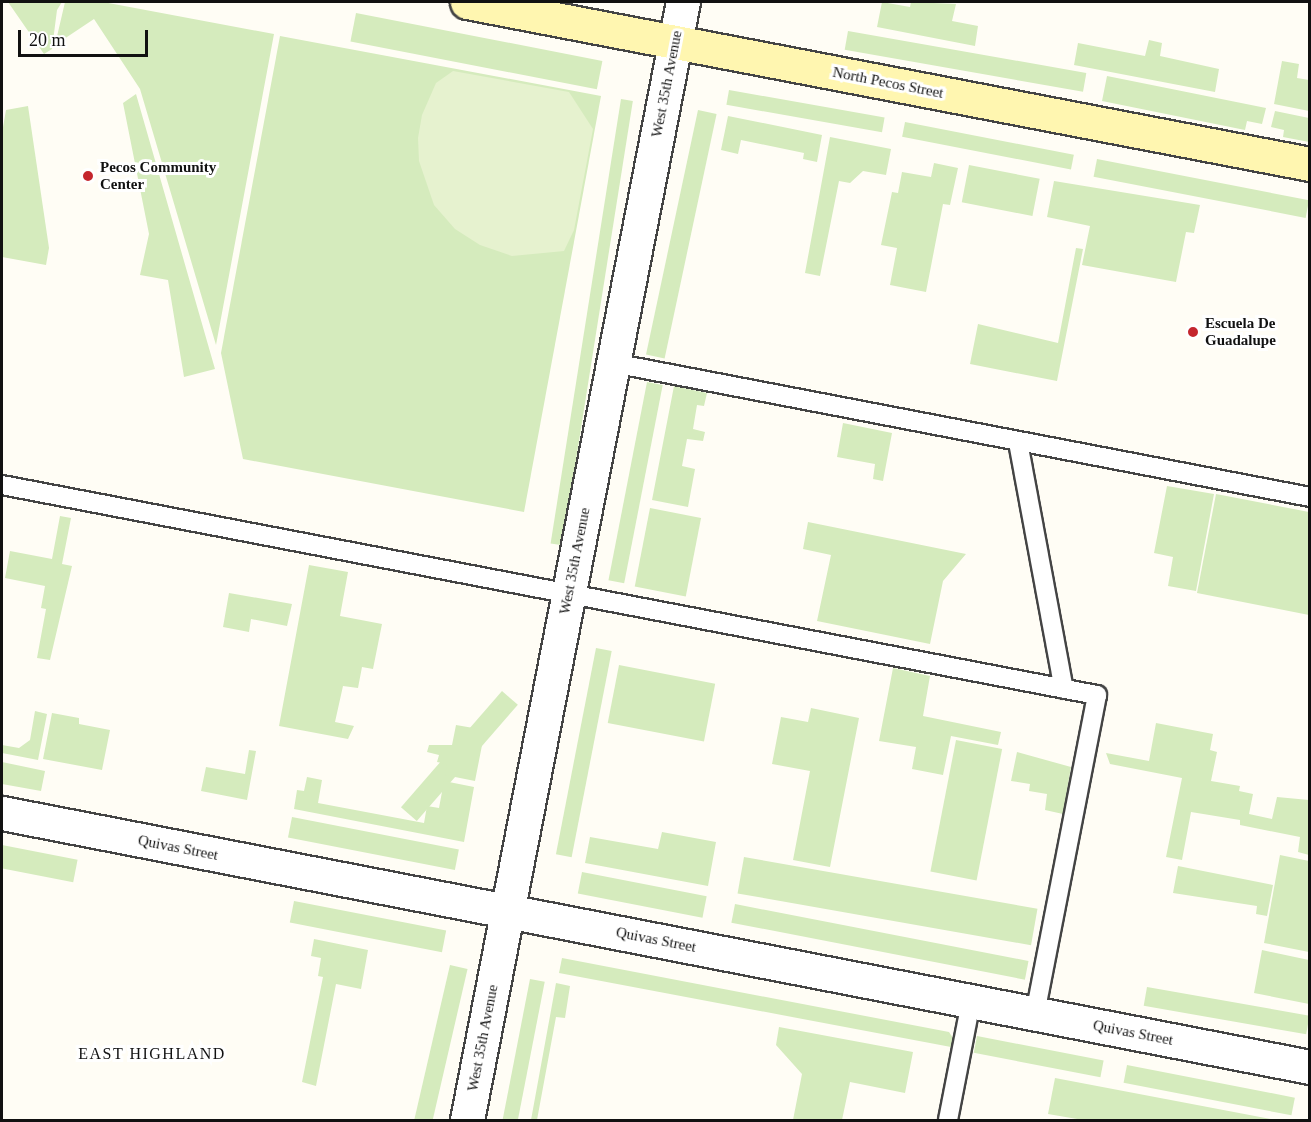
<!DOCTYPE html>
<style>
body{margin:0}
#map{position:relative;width:1311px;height:1122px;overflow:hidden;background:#fffdf5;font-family:Georgia,serif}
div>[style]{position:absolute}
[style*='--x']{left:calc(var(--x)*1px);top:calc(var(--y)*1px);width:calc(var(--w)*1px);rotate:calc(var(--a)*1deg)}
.green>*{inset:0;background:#d5ebbd;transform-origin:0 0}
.pitch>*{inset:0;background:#e6f2cf}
.roads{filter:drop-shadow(2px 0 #444) drop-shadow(-2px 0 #444) drop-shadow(0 2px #444) drop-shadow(0 -2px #444)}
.lane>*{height:18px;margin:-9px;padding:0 9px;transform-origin:9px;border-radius:9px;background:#fff}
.street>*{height:33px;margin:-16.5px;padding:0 16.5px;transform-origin:16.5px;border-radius:16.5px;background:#fff}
.secondary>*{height:33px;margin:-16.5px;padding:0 16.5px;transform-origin:16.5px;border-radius:16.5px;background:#fff6b0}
.dots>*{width:16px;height:16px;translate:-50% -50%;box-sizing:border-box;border:3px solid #fff;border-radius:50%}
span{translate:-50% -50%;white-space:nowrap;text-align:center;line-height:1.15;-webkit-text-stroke:6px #fff;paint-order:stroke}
.street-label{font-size:15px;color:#111}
.poi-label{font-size:15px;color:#111;font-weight:700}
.left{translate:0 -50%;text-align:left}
.neighbourhood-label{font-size:16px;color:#111;letter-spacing:1.5px}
.frame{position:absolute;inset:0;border:3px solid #111;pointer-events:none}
.scale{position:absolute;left:18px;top:30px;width:130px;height:27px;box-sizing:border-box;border:3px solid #111;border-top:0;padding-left:8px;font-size:18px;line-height:21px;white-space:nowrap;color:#111;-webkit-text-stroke:4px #fff;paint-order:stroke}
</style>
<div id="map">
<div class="green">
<div style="clip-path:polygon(8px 2px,62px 2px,57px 10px,52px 49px,44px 54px)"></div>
<div style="clip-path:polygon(65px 2px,103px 2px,274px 34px,216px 345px,140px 89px,94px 19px,55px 45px)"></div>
<div style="clip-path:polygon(882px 2px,910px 7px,911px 2px,956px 4px,952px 21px,978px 26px,975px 46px,877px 27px)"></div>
<div style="left:356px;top:13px;width:251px;height:29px;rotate:11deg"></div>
<div style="left:848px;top:31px;width:242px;height:19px;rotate:10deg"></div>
<div style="clip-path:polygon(280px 36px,601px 96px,524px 512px,243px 459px,221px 353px)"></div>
<div style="clip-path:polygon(1149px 40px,1162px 43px,1160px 56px,1219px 69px,1215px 92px,1074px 65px,1078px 43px,1145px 56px)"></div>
<div style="clip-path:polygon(1282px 61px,1299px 64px,1297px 78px,1309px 80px,1309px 111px,1274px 104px)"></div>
<div style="clip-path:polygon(1107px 76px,1266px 108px,1262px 124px,1247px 121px,1245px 130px,1102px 101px)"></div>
<div style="left:729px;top:90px;width:158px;height:15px;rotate:10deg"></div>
<div style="clip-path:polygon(136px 94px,215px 369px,184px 377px,168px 280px,140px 275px,149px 234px,123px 103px)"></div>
<div style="left:621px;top:99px;width:12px;height:450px;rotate:9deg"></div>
<div style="clip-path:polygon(28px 106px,49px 248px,46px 265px,2px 257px,2px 133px,6px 110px)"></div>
<div style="left:698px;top:110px;width:19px;height:250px;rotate:12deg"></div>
<div style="clip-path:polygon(1275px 111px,1309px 118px,1309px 142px,1283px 137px,1284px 130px,1271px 127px)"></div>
<div style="clip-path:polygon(728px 116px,822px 135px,817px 162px,803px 159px,804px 153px,741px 140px,738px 154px,721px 150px)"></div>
<div style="left:905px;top:122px;width:172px;height:15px;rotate:11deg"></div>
<div style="clip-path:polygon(830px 137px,891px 149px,886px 175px,863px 171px,850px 183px,839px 181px,820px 276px,805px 273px)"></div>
<div style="left:1097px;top:159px;width:216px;height:18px;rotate:11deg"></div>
<div style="clip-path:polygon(934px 163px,958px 168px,950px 205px,943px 204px,926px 292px,890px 285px,897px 248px,881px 245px,892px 192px,898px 193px,902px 172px,931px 177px)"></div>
<div style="left:969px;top:165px;width:72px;height:38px;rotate:11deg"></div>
<div style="clip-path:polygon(1054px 181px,1200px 205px,1194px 233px,1186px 232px,1176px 282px,1082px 265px,1090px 226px,1047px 217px)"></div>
<div style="clip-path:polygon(1076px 248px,1083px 249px,1057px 381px,970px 364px,978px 324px,1058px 343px)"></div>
<div style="left:647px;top:382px;width:16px;height:202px;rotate:11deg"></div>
<div style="clip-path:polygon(674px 386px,707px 393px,704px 406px,697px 405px,693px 429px,705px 432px,703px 441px,687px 439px,682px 466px,695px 469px,688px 507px,652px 500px)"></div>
<div style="clip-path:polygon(843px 423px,892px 433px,883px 481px,873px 479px,875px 464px,837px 457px)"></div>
<div style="clip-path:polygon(1167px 486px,1214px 494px,1196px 591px,1168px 586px,1173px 557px,1154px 553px)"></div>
<div style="clip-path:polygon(1216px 494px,1309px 512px,1309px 615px,1197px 593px)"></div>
<div style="left:650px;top:508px;width:52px;height:80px;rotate:11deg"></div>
<div style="clip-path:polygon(60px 516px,71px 518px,62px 564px,72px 566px,50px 660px,37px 658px,46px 609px,41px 608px,45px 586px,5px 578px,10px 551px,52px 559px)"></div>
<div style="clip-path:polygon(808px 522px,966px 554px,943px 581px,930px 644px,817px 621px,831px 555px,803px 549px)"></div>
<div style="clip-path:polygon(309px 565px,348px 572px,340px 616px,382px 624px,373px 669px,362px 667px,358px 688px,343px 686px,335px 722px,354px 726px,348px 739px,279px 726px)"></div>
<div style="clip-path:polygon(229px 593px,292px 604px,287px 626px,251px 619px,249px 632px,223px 627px)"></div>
<div style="left:596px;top:648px;width:16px;height:210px;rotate:11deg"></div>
<div style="left:619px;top:665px;width:98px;height:59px;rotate:11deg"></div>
<div style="clip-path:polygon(893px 668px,930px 676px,923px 716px,1001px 732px,998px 745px,951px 736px,943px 775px,912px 769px,916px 747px,879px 741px)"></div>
<div style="left:502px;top:691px;width:21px;height:154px;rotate:41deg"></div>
<div style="clip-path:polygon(811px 708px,859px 718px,830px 867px,793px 860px,810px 771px,772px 764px,781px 717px,808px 722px)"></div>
<div style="clip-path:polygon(35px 711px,47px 714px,38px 760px,2px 753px,2px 745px,19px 748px,30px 740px)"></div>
<div style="clip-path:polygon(52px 713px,79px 718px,79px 724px,110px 730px,102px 770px,43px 759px)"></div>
<div style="clip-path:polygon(1156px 723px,1213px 734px,1210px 750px,1217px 752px,1211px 781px,1240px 786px,1239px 791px,1253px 794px,1249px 814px,1272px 819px,1277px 797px,1309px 800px,1309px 855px,1298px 852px,1300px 837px,1240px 825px,1240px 820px,1191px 812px,1182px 860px,1166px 857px,1182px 778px,1110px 764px,1106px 753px,1149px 761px)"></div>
<div style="clip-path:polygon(456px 725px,485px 730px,475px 781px,445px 775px,447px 764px,437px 762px,439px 755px,427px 752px,429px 745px,452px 745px)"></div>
<div style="left:956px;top:740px;width:47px;height:134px;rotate:11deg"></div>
<div style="clip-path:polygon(249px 750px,256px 751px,247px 800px,201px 791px,206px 767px,245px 774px)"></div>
<div style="clip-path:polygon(1017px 752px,1071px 767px,1063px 814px,1045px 810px,1047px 794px,1029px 791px,1030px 784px,1011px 781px)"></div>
<div style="clip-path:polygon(2px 762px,45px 771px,41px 791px,2px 784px)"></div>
<div style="clip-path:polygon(307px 777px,322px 780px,318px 803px,424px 823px,427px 806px,439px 808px,444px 781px,474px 787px,464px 842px,294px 809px,297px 790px,304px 791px)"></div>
<div style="left:292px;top:817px;width:170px;height:21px;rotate:11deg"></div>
<div style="clip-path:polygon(662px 832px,716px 842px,708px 886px,585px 863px,590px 837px,658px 849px)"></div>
<div style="left:2px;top:845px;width:77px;height:23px;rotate:11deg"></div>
<div style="clip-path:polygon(1280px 855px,1309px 861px,1309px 952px,1264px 943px)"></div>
<div style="left:744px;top:857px;width:298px;height:37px;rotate:10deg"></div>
<div style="clip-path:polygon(1178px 866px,1273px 885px,1267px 916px,1256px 914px,1257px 906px,1173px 893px)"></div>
<div style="left:582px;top:872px;width:127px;height:22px;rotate:11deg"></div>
<div style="left:294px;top:901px;width:155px;height:22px;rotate:11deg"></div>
<div style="left:735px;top:904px;width:299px;height:19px;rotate:11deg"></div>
<div style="clip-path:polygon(314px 939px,368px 950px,361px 989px,336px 984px,316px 1086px,302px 1082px,323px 977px,318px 976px,321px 958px,311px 956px)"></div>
<div style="clip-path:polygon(1262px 950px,1309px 960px,1309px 1004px,1254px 993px)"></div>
<div style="clip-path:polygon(562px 958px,949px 1032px,953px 1038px,951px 1047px,559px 973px)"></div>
<div style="left:450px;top:965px;width:18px;height:158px;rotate:13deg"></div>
<div style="left:530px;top:979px;width:15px;height:144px;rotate:11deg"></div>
<div style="clip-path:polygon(556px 983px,570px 986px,565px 1018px,556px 1017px,537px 1120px,531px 1120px)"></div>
<div style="left:1147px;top:987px;width:165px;height:19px;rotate:10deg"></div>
<div style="clip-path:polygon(779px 1027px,913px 1052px,905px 1093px,850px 1082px,842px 1120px,793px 1120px,802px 1074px,776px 1045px)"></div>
<div style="left:977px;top:1036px;width:129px;height:17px;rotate:11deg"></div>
<div style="left:1127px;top:1065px;width:171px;height:18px;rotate:11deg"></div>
<div style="clip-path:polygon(1055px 1078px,1276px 1120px,1083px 1120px,1048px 1114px)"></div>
</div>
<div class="pitch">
<div style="clip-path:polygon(453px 71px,569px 92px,593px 129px,574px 230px,564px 251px,512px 256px,480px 245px,455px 229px,434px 205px,419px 161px,418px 138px,422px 115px,436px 83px)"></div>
</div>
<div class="roads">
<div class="lane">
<div style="--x:613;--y:363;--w:710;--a:10.88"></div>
<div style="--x:1018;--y:442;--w:251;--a:79.5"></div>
<div style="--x:2;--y:485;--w:1115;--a:10.86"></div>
<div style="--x:1097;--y:695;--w:325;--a:101"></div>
<div style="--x:948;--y:1120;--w:120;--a:-79"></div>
</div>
<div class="street">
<div style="--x:2;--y:813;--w:1332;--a:10.99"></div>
<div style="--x:467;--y:1120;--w:1139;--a:-79.07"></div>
</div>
<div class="secondary">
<div style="--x:467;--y:2;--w:858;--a:10.88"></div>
</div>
</div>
<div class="dots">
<div style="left:88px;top:176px;background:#c4262e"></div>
<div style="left:1193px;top:332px;background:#c4262e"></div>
</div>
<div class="street-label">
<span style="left:888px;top:83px;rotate:11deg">North Pecos Street</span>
<span style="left:667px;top:84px;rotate:-79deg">West 35th Avenue</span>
<span style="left:575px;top:561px;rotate:-79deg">West 35th Avenue</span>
<span style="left:178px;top:848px;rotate:11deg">Quivas Street</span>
<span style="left:656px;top:940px;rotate:11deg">Quivas Street</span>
<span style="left:1133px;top:1033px;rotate:11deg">Quivas Street</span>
<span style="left:483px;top:1038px;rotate:-79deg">West 35th Avenue</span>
</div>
<div class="poi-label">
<span class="left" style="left:100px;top:176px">Pecos Community<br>Center</span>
<span class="left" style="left:1205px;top:332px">Escuela De<br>Guadalupe</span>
</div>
<div class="neighbourhood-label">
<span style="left:152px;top:1054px">EAST HIGHLAND</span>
</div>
<div class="frame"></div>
<div class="scale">20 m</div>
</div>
